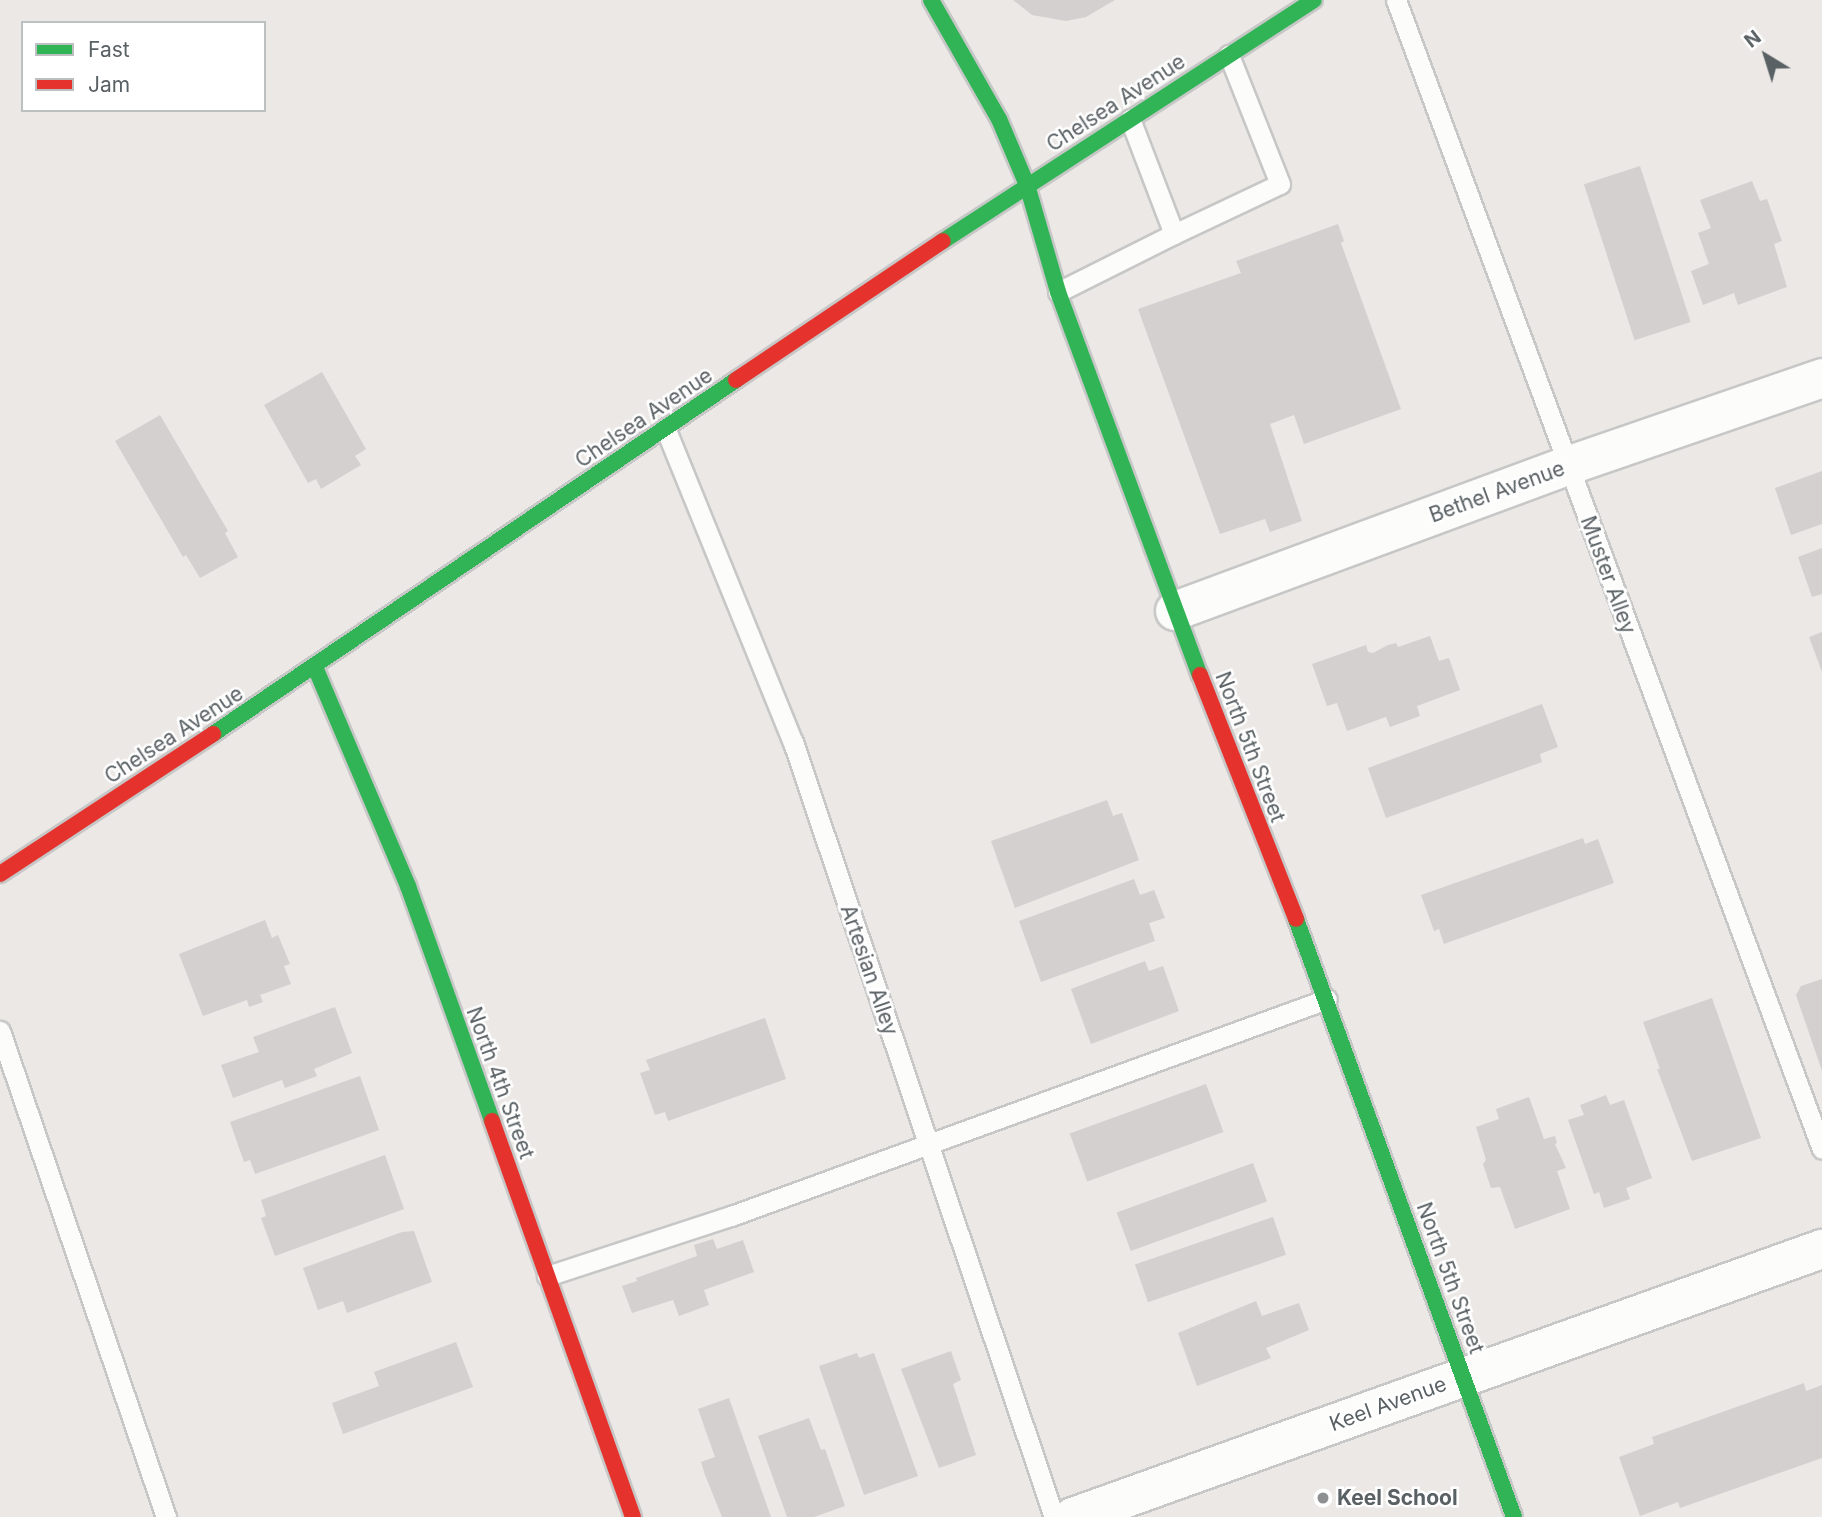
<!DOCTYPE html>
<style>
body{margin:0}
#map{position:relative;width:1822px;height:1517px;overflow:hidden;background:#ebe8e5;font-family:Inter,sans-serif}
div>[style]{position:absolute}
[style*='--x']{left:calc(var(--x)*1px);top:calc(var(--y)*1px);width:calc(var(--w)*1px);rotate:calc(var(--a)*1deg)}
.building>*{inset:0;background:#d3d0cf;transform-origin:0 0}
.roads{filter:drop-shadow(2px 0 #c6c7c6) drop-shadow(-2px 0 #c6c7c6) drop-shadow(0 2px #c6c7c6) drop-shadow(0 -2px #c6c7c6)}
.lane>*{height:19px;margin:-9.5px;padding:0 9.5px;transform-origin:9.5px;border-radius:9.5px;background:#fcfcfb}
.street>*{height:38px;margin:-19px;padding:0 19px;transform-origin:19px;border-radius:19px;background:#fcfcfb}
.fast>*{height:16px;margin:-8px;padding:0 8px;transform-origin:8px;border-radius:8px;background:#30b455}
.jam>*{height:16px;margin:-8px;padding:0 8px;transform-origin:8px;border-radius:8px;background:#e5322d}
.dots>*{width:19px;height:19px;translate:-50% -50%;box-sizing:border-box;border:4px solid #fff;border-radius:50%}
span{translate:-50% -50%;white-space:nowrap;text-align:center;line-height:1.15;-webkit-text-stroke:5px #fff;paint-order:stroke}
.street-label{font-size:21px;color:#5a6164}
.poi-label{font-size:21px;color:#5a6164;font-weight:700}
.left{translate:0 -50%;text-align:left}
.legend{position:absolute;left:21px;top:21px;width:245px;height:91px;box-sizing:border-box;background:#fff;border:2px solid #bdc0c1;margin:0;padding:9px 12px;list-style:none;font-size:21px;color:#5a6164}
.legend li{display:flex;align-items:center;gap:14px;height:35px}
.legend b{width:35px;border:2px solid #bdc0c1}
.north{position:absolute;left:1731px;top:21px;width:70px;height:70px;-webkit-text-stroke:5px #fff;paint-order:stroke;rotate:322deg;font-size:19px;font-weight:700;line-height:28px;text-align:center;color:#5a6164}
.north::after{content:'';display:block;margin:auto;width:24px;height:32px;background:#5a6164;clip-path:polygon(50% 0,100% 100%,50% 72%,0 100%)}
</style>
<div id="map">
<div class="building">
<div style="clip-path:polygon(1013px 0,1115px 0,1086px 17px,1066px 21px,1032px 15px)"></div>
<div style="left:1640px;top:166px;width:164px;height:59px;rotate:72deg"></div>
<div style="clip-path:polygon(1752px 181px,1760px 201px,1767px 199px,1782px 241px,1774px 244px,1787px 287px,1738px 305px,1734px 293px,1703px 305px,1691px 271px,1709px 264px,1698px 233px,1711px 228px,1700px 200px)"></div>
<div style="clip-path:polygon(1338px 224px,1344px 241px,1341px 243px,1401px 409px,1304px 444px,1294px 415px,1270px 424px,1302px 521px,1270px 532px,1265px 519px,1220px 534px,1138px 309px,1241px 273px,1236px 261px)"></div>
<div style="clip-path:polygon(322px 372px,366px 449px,355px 456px,361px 465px,321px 489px,316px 479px,308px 483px,264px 405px)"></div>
<div style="clip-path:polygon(160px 415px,228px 531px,225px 533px,238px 557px,200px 578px,186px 555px,183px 557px,115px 441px)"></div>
<div style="clip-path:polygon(1822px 471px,1822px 524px,1791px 535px,1775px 488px)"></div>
<div style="clip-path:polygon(1822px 548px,1822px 594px,1812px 597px,1798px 557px)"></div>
<div style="clip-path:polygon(1822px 632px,1822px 672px,1809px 637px)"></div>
<div style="clip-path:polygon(1430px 636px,1439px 661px,1449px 658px,1460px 690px,1417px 706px,1420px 716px,1390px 727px,1386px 717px,1347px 731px,1337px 703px,1327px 706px,1312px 664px,1366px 645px,1368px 652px,1373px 653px,1388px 645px,1396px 643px,1398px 647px)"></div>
<div style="clip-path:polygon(1542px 704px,1558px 747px,1540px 754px,1542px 762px,1386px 818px,1368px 768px)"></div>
<div style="clip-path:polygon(1107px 800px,1113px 816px,1122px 813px,1139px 860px,1015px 908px,991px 841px)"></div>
<div style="clip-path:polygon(1583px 838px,1585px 844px,1598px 839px,1614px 883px,1444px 944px,1439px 929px,1434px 931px,1421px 895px)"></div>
<div style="clip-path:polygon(1134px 879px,1140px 895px,1154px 890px,1165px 918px,1149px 923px,1155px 941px,1041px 982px,1019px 921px)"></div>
<div style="clip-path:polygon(265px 920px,272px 938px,278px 935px,290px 964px,284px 966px,291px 984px,260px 995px,263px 1002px,249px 1007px,247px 1000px,203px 1016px,179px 954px)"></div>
<div style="clip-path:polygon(1145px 961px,1149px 971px,1163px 966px,1179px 1011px,1091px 1044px,1071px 989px)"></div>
<div style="clip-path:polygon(1822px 979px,1822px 1071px,1796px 995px,1801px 986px)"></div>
<div style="clip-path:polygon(1712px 998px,1761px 1138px,1692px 1161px,1657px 1069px,1660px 1069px,1643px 1022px)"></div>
<div style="clip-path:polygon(335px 1007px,352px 1053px,314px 1069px,317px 1076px,285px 1088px,282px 1080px,233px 1098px,221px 1065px,259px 1052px,253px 1037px)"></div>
<div style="clip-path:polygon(765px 1018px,786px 1079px,668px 1121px,665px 1112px,655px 1115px,640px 1073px,650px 1070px,646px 1060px)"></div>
<div style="clip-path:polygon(360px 1076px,379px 1130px,255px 1174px,250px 1160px,244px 1162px,230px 1122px)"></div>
<div style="left:1206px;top:1084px;width:51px;height:145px;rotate:70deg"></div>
<div style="clip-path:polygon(1606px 1095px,1610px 1105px,1624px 1100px,1652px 1178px,1626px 1188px,1630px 1199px,1604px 1208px,1599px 1192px,1594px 1194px,1568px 1120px,1584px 1115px,1580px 1105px)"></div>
<div style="clip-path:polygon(1529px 1097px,1544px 1139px,1555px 1136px,1557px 1143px,1555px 1144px,1566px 1168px,1557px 1171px,1570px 1209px,1515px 1229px,1500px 1187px,1491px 1188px,1483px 1164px,1486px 1160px,1476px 1127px,1499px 1119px,1496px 1109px)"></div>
<div style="clip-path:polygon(385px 1155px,404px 1209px,275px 1256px,261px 1218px,266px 1216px,261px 1200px)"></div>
<div style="left:1253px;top:1163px;width:41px;height:145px;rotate:70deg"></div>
<div style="left:1273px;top:1217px;width:40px;height:146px;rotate:71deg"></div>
<div style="clip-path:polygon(414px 1231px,432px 1282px,347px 1313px,343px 1301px,318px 1310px,303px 1268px,402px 1232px)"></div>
<div style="clip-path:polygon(713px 1239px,717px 1249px,743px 1240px,754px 1272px,704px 1290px,709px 1305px,679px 1316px,673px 1300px,632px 1313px,622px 1286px,637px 1281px,636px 1278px,697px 1256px,694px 1245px)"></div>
<div style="clip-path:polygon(1256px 1301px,1262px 1316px,1299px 1303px,1309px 1330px,1266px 1348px,1271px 1358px,1197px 1386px,1178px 1333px)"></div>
<div style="clip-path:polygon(456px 1342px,473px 1387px,343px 1434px,332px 1403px,379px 1386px,374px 1372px)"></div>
<div style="clip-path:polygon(951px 1351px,961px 1380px,953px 1384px,976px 1455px,939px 1468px,901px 1369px)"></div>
<div style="clip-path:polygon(857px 1353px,859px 1358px,874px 1353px,918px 1476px,864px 1495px,819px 1366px)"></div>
<div style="clip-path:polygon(1804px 1383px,1806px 1391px,1822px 1385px,1822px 1458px,1680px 1508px,1678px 1502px,1640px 1516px,1619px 1457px,1654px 1444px,1652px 1437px)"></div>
<div style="clip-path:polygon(729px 1398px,771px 1517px,722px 1517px,705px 1475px,701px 1462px,715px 1457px,698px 1409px)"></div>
<div style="clip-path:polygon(809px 1418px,821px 1450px,825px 1449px,845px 1506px,814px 1517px,787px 1517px,758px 1436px)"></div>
</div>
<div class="roads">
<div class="lane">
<div style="--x:1396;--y:0;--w:1225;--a:69.66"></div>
<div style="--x:1174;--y:234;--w:117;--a:-25.3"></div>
<div style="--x:1280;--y:184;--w:139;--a:-111.6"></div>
<div style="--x:1058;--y:292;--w:130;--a:-26.6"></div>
<div style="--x:1174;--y:234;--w:123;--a:-110.9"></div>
<div style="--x:666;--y:430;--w:337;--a:67.9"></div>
<div style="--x:793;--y:742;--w:818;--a:71.39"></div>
<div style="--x:0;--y:1031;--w:514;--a:71.14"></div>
<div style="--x:547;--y:1276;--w:194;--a:-18.1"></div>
<div style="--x:731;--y:1216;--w:634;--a:-20.01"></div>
</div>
<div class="street">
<div style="--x:1175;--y:611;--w:418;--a:-20.3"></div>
<div style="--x:1567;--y:466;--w:270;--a:-19"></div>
<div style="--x:1073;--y:1517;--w:796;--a:-19.69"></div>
</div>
<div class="fast">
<div style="--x:931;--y:0;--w:137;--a:60.3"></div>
<div style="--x:999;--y:119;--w:72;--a:67"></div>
<div style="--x:1027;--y:185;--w:111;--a:73.8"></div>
<div style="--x:1058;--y:292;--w:408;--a:69.7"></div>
<div style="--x:943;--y:241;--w:442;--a:-33"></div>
<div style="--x:315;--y:667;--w:238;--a:67"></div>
<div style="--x:408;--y:886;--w:250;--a:70.3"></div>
<div style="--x:213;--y:734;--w:632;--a:-34.09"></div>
<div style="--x:1296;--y:919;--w:636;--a:69.97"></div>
</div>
<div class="jam">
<div style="--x:736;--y:380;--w:249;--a:-33.9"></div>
<div style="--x:1200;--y:675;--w:262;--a:68.5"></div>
<div style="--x:0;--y:874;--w:255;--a:-33.3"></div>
<div style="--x:492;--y:1121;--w:420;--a:70.4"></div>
</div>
</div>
<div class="dots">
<div style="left:1323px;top:1498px;background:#8d9091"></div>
</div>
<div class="street-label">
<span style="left:1116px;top:103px;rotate:-33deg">Chelsea Avenue</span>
<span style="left:644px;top:418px;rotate:-34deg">Chelsea Avenue</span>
<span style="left:1497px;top:492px;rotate:-20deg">Bethel Avenue</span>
<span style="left:1608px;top:575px;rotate:70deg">Muster Alley</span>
<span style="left:174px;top:735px;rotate:-33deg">Chelsea Avenue</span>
<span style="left:1250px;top:747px;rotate:69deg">North 5th Street</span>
<span style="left:869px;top:970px;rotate:71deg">Artesian Alley</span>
<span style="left:500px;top:1083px;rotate:70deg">North 4th Street</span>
<span style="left:1450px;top:1278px;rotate:70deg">North 5th Street</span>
<span style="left:1388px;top:1404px;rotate:-20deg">Keel Avenue</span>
</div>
<div class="poi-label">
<span class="left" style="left:1337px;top:1498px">Keel School</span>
</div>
<ul class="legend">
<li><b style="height:9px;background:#30b455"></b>Fast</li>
<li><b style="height:9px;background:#e5322d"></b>Jam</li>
</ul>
<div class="north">N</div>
</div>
